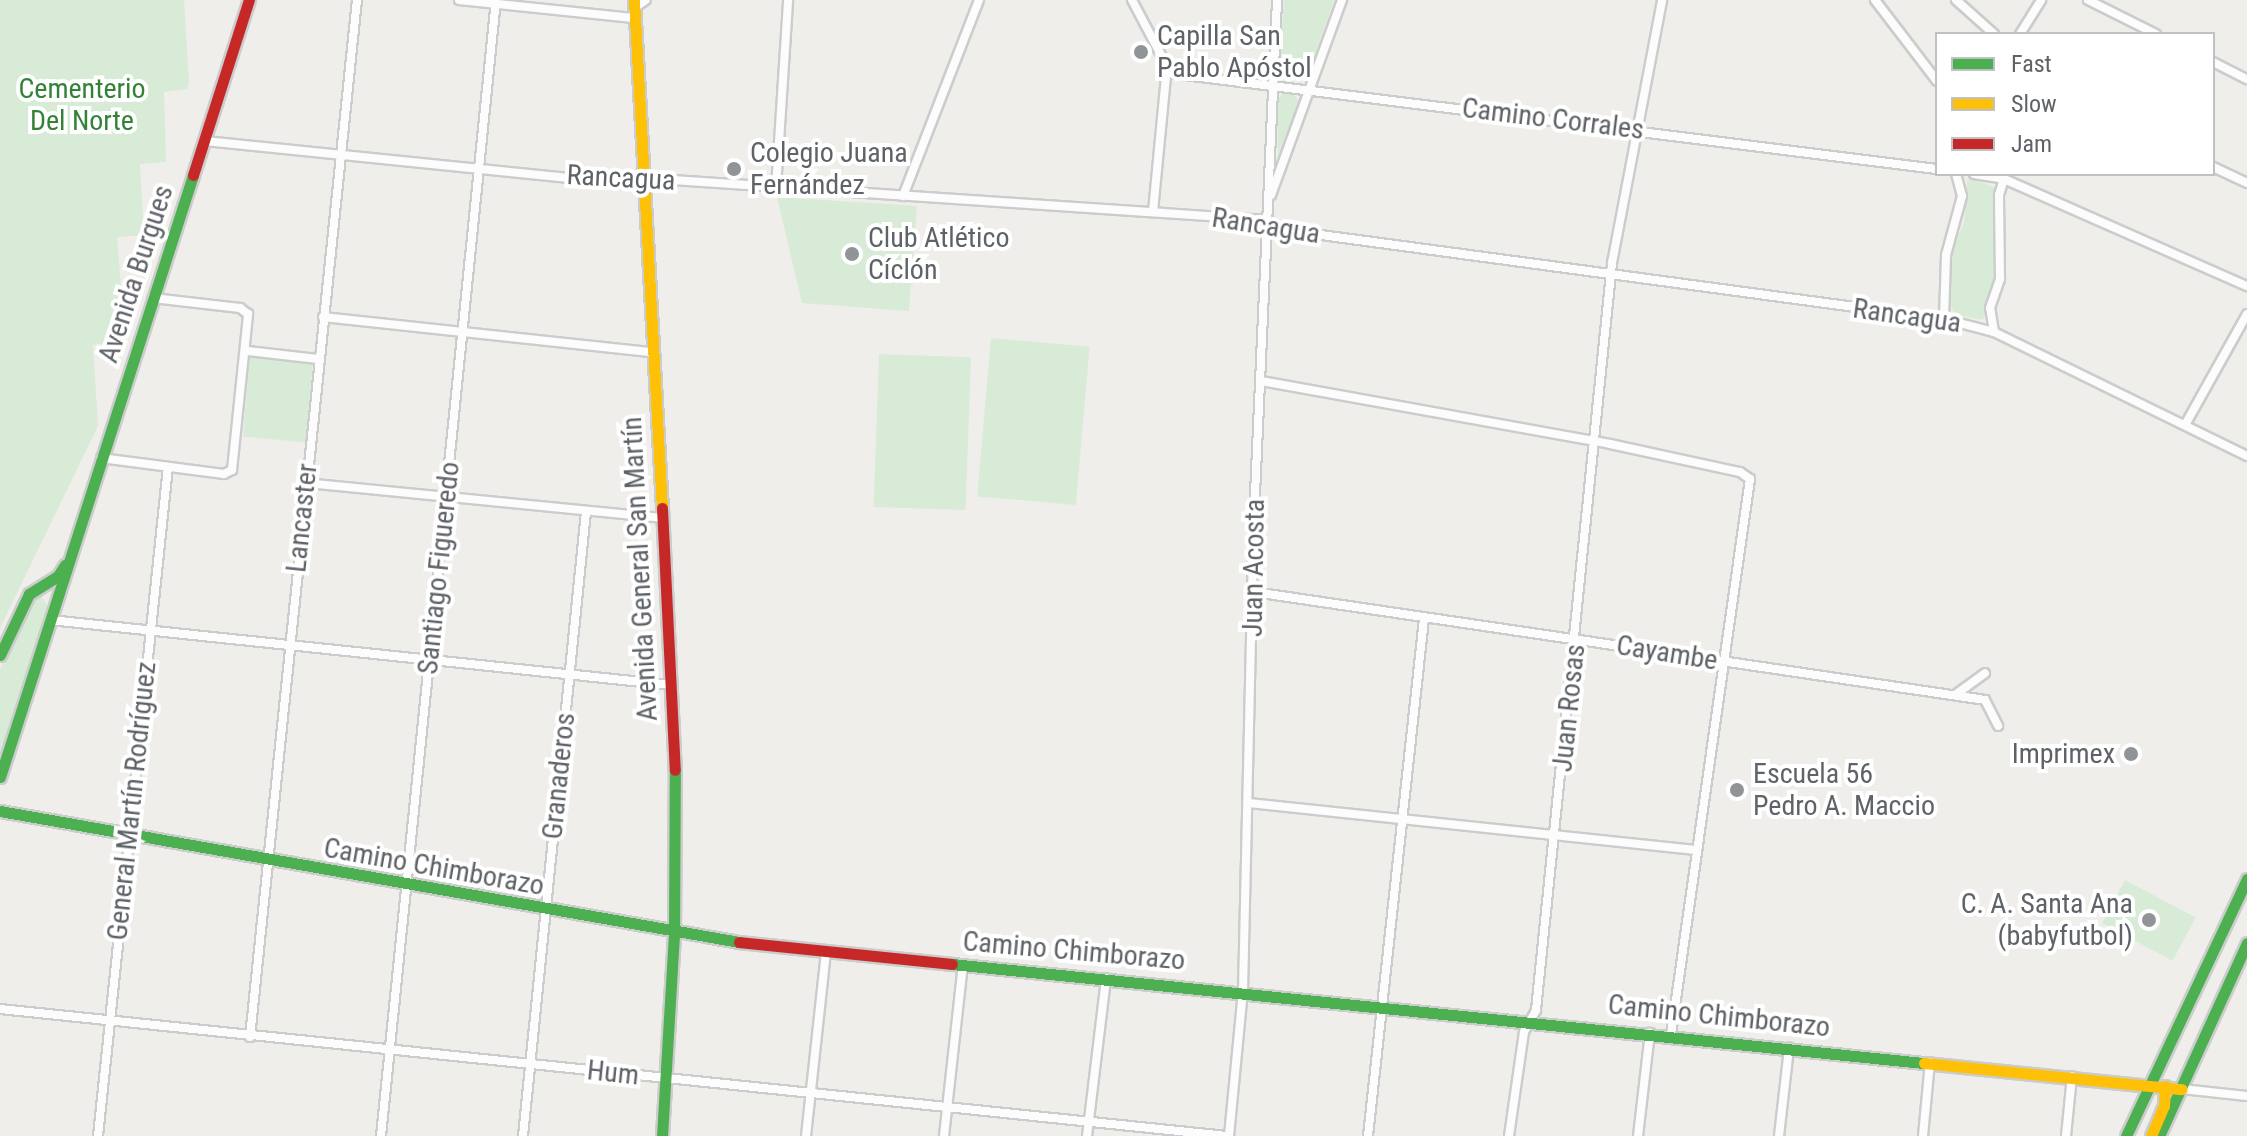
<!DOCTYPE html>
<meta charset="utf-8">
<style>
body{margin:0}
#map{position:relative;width:2247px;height:1136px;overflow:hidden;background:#efeeea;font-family:"Roboto Condensed",sans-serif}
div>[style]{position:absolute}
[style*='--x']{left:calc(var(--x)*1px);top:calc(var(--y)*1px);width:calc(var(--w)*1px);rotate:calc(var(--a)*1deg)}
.green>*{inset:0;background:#d8ebd6;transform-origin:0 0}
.roads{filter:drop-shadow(2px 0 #cbcccc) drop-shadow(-2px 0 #cbcccc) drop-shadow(0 2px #cbcccc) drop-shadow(0 -2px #cbcccc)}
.street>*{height:8px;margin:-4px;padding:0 4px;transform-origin:4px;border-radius:4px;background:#fdfcfc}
.fast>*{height:11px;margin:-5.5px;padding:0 5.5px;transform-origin:5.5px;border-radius:5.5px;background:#4caf50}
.slow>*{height:11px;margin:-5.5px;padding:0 5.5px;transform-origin:5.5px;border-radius:5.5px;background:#ffc107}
.jam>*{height:11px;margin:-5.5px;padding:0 5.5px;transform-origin:5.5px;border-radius:5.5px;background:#c62828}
.dots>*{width:22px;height:22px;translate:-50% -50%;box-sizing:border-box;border:4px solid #fff;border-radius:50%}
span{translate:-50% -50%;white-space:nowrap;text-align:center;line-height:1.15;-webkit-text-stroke:8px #fff;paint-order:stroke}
.poi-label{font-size:28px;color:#5f6368}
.left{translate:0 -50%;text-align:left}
.right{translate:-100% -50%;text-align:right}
.park-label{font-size:28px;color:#348238}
.street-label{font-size:28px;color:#5f6368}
.legend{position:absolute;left:1935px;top:32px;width:280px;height:144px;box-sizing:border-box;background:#fff;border:2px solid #bfc1c3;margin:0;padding:10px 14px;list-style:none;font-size:24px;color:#5f6368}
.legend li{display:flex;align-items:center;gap:16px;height:40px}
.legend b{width:40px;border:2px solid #bfc1c3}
</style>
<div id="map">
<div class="green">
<div style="clip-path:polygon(0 0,184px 0,189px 82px,187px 89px,164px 92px,166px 162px,140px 164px,144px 235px,117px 237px,122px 299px,107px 343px,93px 345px,98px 426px,0 628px)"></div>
<div style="clip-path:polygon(1284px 0,1334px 0,1310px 68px,1298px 77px,1286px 75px,1279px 64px)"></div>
<div style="clip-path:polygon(1282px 94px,1294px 94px,1299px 102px,1278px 155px,1277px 100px)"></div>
<div style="clip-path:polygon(1972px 179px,1994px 187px,1996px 279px,1983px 320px,1955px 315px,1948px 299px,1952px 249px,1964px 223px,1967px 181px)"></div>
<div style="clip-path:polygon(777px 197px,917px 206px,909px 311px,802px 303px)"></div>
<div style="left:991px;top:338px;width:99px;height:159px;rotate:5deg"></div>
<div style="left:879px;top:354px;width:92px;height:153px;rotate:2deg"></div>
<div style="left:250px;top:356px;width:63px;height:81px;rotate:5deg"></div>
<div style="clip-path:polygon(41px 596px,48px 606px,0 756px,0 669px,34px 599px)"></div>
<div style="left:2125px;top:880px;width:80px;height:49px;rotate:28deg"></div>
</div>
<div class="roads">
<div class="street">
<div style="--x:459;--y:0;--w:175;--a:5.9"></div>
<div style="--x:1132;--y:0;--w:75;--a:62.1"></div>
<div style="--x:1167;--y:66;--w:146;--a:95.5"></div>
<div style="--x:1875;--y:0;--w:102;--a:52.6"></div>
<div style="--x:1956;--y:0;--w:51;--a:41.8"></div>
<div style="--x:2088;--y:0;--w:76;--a:26.6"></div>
<div style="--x:634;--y:8;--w:14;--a:-34"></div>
<div style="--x:2020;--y:34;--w:40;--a:-58"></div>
<div style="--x:2213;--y:62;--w:38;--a:27"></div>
<div style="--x:1168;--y:73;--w:775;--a:7.12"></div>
<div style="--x:205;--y:141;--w:425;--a:5.8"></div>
<div style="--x:628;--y:184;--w:30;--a:-9"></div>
<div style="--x:658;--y:179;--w:610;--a:3.85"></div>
<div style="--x:1267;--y:220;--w:20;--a:30"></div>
<div style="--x:1284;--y:230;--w:666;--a:7.68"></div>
<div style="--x:1944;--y:319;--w:52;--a:14.6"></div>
<div style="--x:1994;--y:332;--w:282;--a:26.1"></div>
<div style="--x:2213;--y:167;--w:38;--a:25"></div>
<div style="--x:1974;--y:174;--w:30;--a:9"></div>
<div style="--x:2004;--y:179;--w:266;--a:23.8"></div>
<div style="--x:776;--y:188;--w:188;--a:-86.3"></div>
<div style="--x:1271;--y:195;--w:208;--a:-70"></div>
<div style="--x:903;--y:196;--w:210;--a:-68.8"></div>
<div style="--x:323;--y:317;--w:331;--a:6.1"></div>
<div style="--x:1944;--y:319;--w:64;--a:-88.2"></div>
<div style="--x:1946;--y:255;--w:61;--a:-74.8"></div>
<div style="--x:1962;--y:196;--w:23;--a:-105"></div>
<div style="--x:1994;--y:332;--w:24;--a:-99"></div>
<div style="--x:1990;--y:308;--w:31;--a:-71"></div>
<div style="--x:2000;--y:279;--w:84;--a:-90.7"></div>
<div style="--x:1999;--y:195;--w:17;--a:-73"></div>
<div style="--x:248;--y:351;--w:70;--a:6.5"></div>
<div style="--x:1261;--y:381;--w:355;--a:10.2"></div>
<div style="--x:1610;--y:444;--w:133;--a:12.2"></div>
<div style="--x:1740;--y:472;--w:12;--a:35"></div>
<div style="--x:1750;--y:479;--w:562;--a:98.09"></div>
<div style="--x:2185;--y:425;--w:127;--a:-60.8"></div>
<div style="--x:101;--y:458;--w:124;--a:7.4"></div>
<div style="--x:224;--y:474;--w:9;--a:-27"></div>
<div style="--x:232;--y:470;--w:157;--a:-84.1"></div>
<div style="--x:248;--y:314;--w:10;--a:-143"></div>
<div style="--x:240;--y:308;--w:88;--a:-173.4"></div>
<div style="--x:306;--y:483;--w:356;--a:5.6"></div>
<div style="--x:1254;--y:592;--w:739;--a:8.4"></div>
<div style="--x:1985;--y:700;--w:29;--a:63"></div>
<div style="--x:50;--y:620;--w:624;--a:5.98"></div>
<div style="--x:1955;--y:695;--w:37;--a:-36"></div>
<div style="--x:1248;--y:803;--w:451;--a:6"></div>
<div style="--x:0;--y:1009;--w:1233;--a:5.91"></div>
<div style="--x:250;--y:1037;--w:1043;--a:-84.11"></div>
<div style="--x:2182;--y:1089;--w:65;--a:6.1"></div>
<div style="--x:98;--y:1136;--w:673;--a:-84.03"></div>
<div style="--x:381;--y:1136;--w:1142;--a:-84.22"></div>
<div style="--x:523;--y:1136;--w:628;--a:-84.24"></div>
<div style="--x:806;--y:1136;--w:185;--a:-83.8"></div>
<div style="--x:944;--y:1136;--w:172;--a:-83.7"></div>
<div style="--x:1087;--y:1136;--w:159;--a:-83.1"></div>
<div style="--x:1229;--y:1136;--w:146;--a:-84.5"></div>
<div style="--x:1243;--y:991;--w:474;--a:-88.7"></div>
<div style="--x:1254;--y:517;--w:518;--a:-87.45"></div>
<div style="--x:1368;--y:1136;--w:520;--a:-83.82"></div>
<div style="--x:1509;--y:1136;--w:105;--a:-81.8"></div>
<div style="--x:1524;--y:1032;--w:25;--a:-61"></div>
<div style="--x:1536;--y:1010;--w:751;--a:-84.19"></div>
<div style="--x:1612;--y:263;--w:268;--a:-79.2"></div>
<div style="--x:1638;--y:1136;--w:104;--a:-83.4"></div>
<div style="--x:1779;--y:1136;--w:89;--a:-83.5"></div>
<div style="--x:1923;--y:1136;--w:74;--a:-84.6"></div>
<div style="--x:2066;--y:1136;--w:60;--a:-84.3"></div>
</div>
<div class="fast">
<div style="--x:0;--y:655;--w:68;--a:-64.6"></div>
<div style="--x:29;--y:594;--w:34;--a:-32"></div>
<div style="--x:58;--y:576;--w:13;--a:-58"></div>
<div style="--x:0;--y:777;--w:632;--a:-72.22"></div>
<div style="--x:0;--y:811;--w:751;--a:10.05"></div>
<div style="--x:952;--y:964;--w:977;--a:5.82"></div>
<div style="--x:662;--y:1136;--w:201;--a:-86.6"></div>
<div style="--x:674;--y:935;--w:165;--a:-89.7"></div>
<div style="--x:2126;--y:1136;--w:284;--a:-64.8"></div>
<div style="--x:2159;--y:1136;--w:212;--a:-65.5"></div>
</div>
<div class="slow">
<div style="--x:634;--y:0;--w:509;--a:86.85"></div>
<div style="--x:1924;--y:1063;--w:259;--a:5.8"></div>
<div style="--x:2151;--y:1136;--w:33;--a:-67"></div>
<div style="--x:2164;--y:1106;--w:20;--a:-87"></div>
</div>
<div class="jam">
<div style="--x:193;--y:175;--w:184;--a:-72.3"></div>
<div style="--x:662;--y:508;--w:262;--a:87.2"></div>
<div style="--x:739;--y:942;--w:214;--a:5.9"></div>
</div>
</div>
<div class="dots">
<div style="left:1141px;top:52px;background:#919496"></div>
<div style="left:734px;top:169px;background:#919496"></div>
<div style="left:852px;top:254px;background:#919496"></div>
<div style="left:2131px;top:754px;background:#919496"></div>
<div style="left:1737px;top:790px;background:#919496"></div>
<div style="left:2149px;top:920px;background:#919496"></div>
</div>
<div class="poi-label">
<span class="left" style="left:1157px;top:52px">Capilla San<br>Pablo Apóstol</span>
<span class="left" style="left:750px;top:169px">Colegio Juana<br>Fernández</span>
<span class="left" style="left:868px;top:254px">Club Atlético<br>Cíclón</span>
<span class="right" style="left:2115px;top:754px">Imprimex</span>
<span class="left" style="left:1753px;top:790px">Escuela 56<br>Pedro A. Maccio</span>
<span class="right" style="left:2133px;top:920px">C. A. Santa Ana<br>(babyfutbol)</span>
</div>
<div class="park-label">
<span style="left:82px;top:105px">Cementerio<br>Del Norte</span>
</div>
<div class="street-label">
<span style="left:1553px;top:119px;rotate:7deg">Camino Corrales</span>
<span style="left:621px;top:178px;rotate:3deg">Rancagua</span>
<span style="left:1266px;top:226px;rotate:9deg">Rancagua</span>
<span style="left:136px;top:274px;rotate:-72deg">Avenida Burgues</span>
<span style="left:1907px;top:316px;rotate:8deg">Rancagua</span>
<span style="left:302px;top:518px;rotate:-84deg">Lancaster</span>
<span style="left:439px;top:568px;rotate:-84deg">Santiago Figueredo</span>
<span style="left:1254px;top:568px;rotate:-89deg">Juan Acosta</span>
<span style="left:640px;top:569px;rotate:-93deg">Avenida General San Martín</span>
<span style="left:1667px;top:653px;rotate:9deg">Cayambe</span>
<span style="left:1569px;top:708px;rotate:-84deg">Juan Rosas</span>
<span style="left:559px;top:776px;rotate:-84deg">Granaderos</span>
<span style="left:132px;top:801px;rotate:-84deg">General Martín Rodríguez</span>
<span style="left:434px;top:867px;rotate:10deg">Camino Chimborazo</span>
<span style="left:1074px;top:951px;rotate:5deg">Camino Chimborazo</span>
<span style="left:1719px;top:1016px;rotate:6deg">Camino Chimborazo</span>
<span style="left:613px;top:1073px;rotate:6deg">Hum</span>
</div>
<ul class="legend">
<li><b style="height:10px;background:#4caf50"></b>Fast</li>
<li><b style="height:10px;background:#ffc107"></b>Slow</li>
<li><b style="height:10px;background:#c62828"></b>Jam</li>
</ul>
</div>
